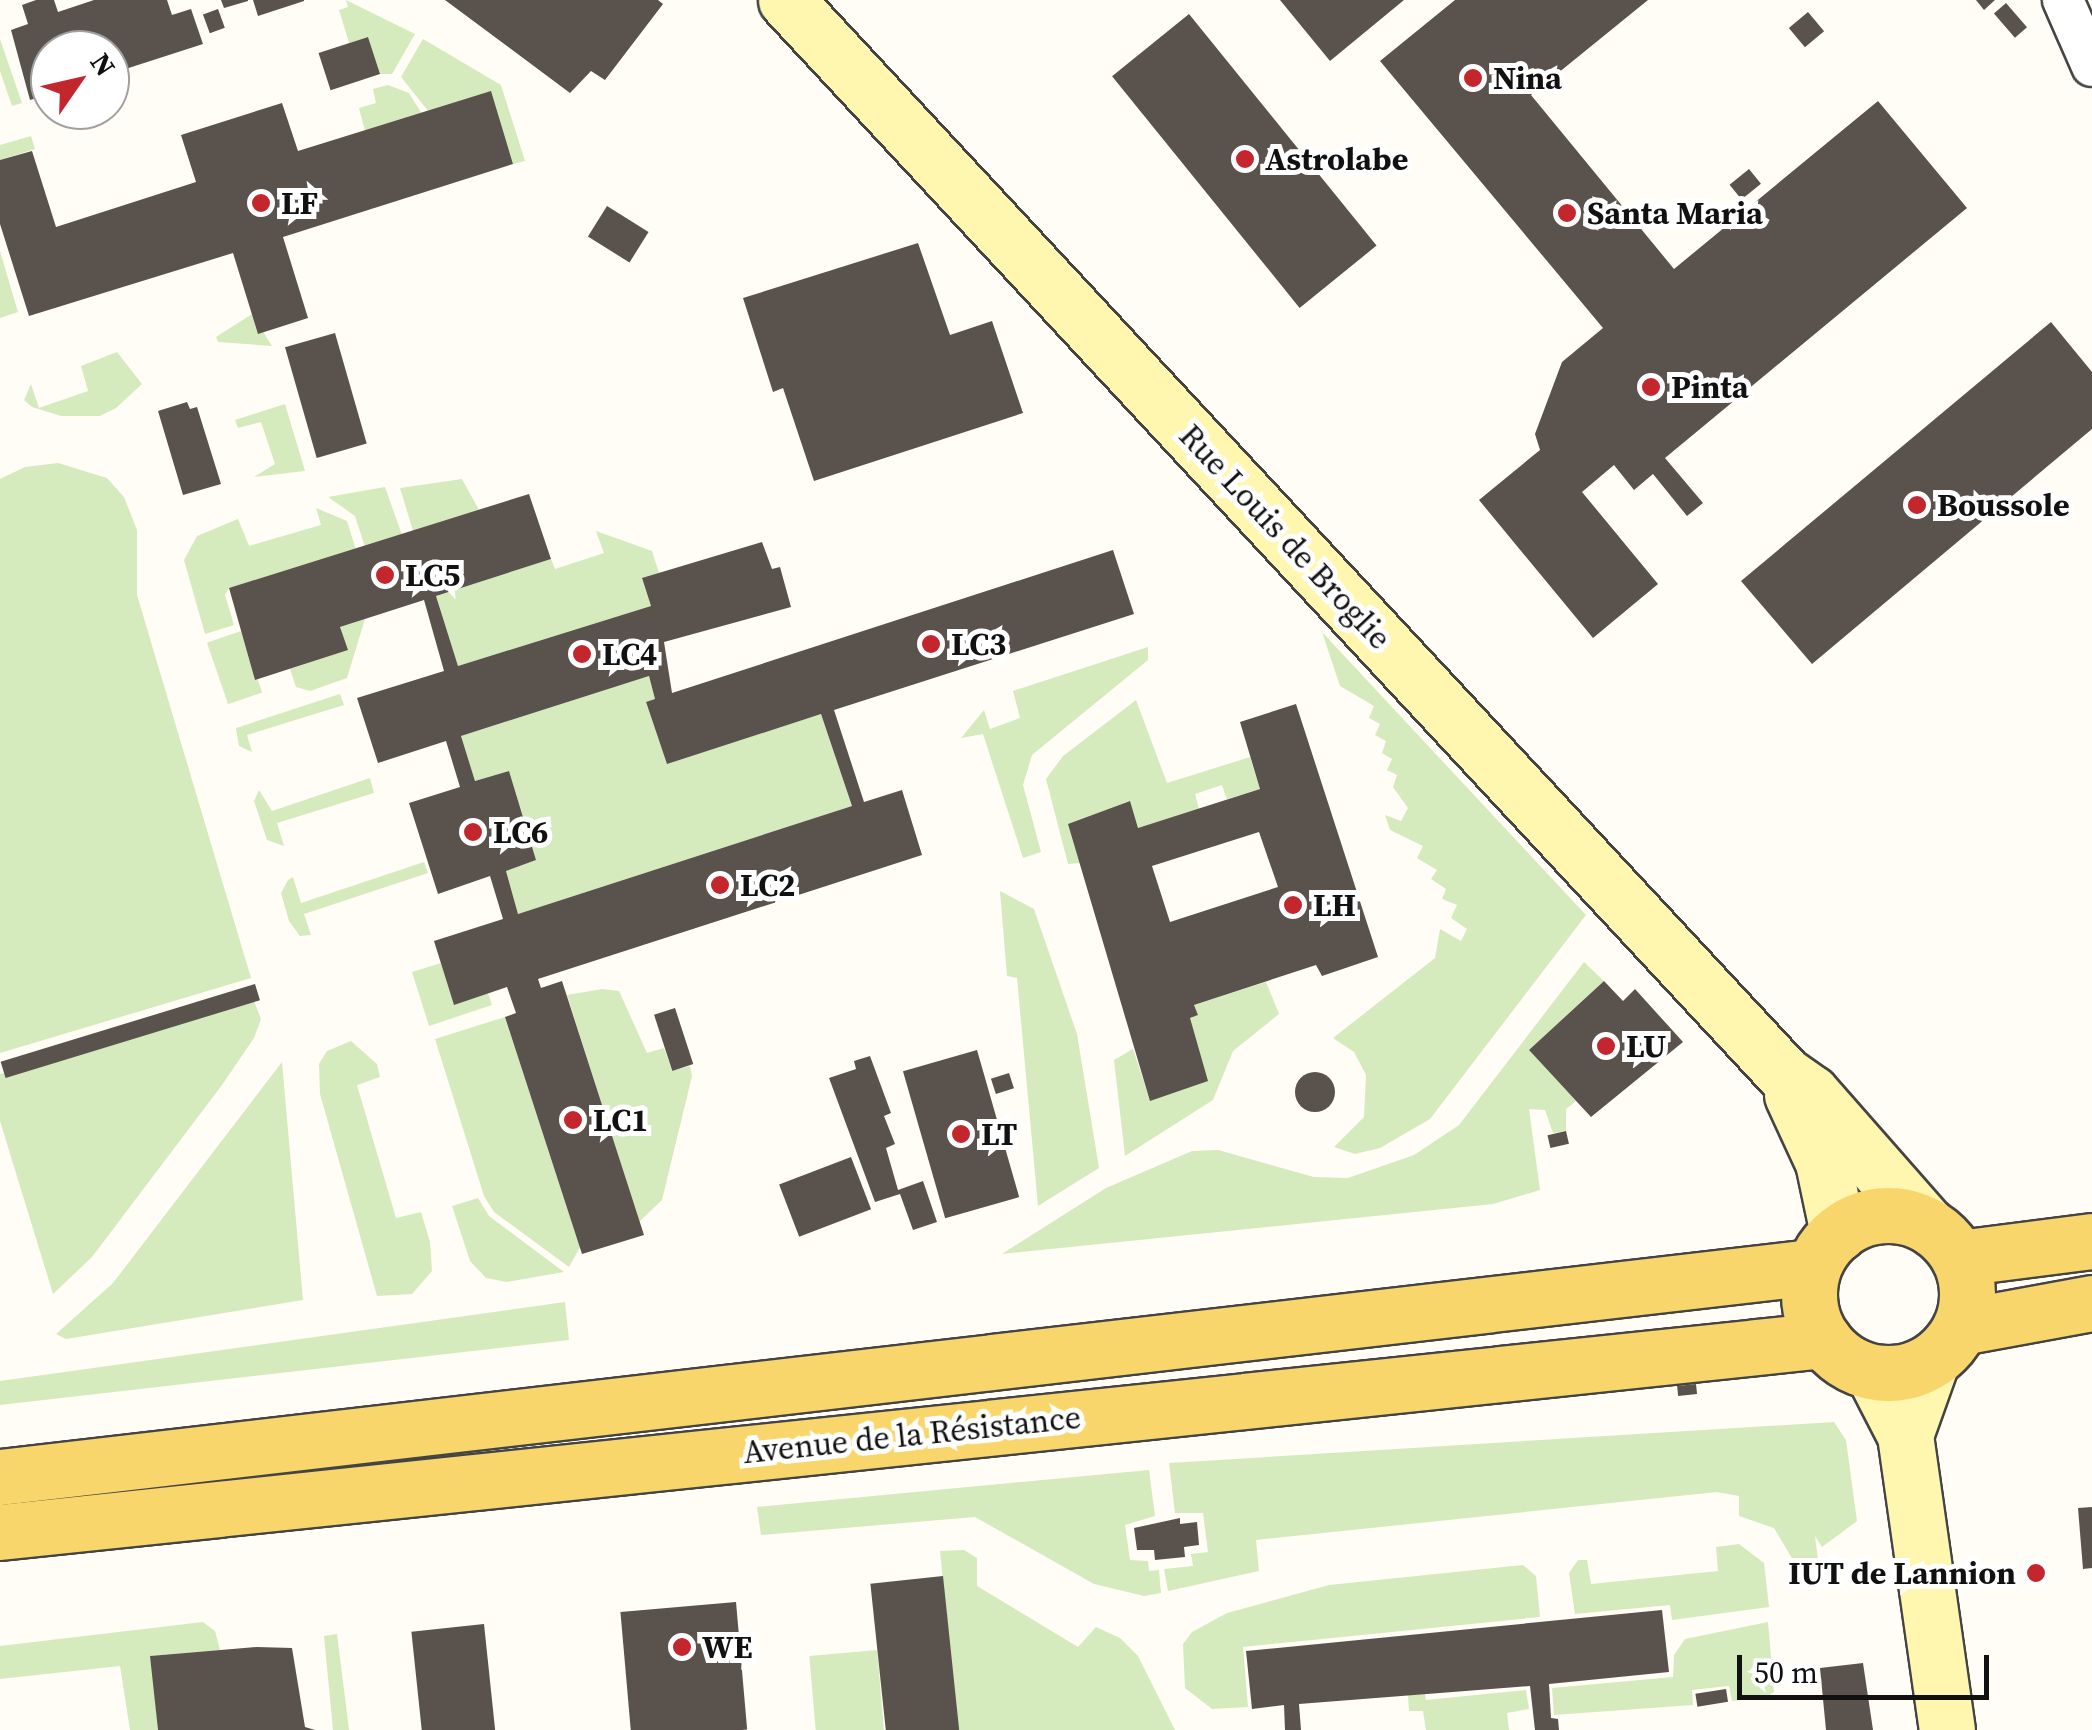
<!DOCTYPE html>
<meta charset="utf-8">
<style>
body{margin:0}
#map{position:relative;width:2092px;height:1730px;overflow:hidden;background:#fffdf5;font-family:"Source Serif 4",serif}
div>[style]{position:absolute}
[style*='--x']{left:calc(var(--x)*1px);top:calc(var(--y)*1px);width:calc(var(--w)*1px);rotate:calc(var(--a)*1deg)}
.green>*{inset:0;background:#d5ebbd;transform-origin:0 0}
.building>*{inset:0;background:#5a524d;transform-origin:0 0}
.round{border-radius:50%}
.roads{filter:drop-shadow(2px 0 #444) drop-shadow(-2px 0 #444) drop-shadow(0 2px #444) drop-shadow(0 -2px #444)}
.street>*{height:40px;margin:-20px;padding:0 20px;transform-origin:20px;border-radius:20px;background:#fff}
.secondary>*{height:55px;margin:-27.5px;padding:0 27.5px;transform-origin:27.5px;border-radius:27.5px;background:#fff6b0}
.primary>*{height:55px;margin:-27.5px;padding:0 27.5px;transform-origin:27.5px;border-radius:27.5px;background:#f9d66b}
.primary>.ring{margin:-27.5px;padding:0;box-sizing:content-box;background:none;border:55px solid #f9d66b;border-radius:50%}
.dots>*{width:28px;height:28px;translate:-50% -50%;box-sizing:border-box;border:5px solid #fff;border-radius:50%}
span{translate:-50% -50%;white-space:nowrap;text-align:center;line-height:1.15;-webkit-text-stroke:10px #fff;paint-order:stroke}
.poi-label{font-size:32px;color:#111;font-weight:700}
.left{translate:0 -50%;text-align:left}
.right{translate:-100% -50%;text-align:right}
.street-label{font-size:32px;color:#111}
.north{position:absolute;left:30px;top:30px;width:100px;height:100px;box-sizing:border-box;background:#fff;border:2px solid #a0a0a0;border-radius:50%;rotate:56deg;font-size:28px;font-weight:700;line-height:40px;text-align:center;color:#111}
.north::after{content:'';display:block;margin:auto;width:35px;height:45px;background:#c4262e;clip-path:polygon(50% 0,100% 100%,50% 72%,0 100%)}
.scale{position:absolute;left:1737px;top:1655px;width:252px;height:45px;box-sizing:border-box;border:5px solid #111;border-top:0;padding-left:12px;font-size:30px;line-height:35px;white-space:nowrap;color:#111;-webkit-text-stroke:8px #fff;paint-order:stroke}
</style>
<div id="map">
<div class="green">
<div style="clip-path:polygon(346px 0,415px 34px,392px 74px,380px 74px,368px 37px,349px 43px,339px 10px,348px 7px)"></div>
<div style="clip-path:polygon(0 39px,22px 103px,12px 106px,0 71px)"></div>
<div style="clip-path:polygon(423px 39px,501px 85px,525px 161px,513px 164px,490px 92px,429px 112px,401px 77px)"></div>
<div style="clip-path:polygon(388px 85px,409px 93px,422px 114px,365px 131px,359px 108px,376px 103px,373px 89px)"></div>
<div style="clip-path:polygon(31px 136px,35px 149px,0 160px,0 145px)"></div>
<div style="clip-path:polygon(0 251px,18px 312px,0 318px)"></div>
<div style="clip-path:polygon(252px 314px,272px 346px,218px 342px,216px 337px)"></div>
<div style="clip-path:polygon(117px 352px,142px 384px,116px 408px,100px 416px,61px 416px,32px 407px,24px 400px,31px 384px,39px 408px,88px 391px,81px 366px)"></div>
<div style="clip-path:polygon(285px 404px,305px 471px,254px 477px,275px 464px,261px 422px,238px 428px,235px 420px)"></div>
<div style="clip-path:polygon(58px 463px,107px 478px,124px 497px,137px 530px,137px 595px,251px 978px,0 1053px,0 479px,25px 467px)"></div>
<div style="clip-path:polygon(462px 479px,479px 510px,413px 531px,400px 488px)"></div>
<div style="clip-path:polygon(385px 487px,402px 535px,365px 547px,355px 516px,328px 497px)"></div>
<div style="clip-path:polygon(316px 508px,347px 521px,356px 550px,229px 588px,225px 595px,234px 625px,205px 634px,184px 560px,197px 536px,238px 519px,249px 546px,321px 525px)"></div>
<div style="clip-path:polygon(596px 531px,652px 551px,659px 573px,642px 579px,651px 606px,458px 666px,436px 596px,551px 559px,555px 569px,604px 553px)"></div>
<div style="clip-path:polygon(365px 619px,347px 678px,310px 691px,296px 687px,290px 669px,347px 650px,340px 627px)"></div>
<div style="left:241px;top:631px;width:65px;height:36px;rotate:71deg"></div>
<div style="clip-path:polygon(1322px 632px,1586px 915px,1430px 1119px,1380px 1148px,1355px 1154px,1334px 1147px,1364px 1117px,1366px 1075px,1354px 1052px,1333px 1038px,1435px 958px,1440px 929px,1461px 941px,1467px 929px,1451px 918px,1457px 905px,1442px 899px,1446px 889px,1431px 879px,1437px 870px,1417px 858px,1423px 846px,1390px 830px,1385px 815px,1401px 821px,1408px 808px,1393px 787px,1397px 775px,1387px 770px,1392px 759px,1382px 753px,1386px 741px,1375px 735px,1380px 724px,1369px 718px,1374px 706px,1340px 686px)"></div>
<div style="clip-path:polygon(1148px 647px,1148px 660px,1032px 755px,1023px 785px,1041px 852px,1023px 858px,983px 734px,961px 738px,984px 710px,990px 729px,1020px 718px,1013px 691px)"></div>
<div style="clip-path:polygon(649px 676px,655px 699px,646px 703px,667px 763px,821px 714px,852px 806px,518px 914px,506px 871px,536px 860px,509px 771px,475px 781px,461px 736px)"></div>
<div style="clip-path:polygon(340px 694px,344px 705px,247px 735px,252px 752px,239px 746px,236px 728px)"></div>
<div style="clip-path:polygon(1136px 700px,1167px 783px,1250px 757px,1260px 789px,1227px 799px,1222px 785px,1195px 794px,1199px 809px,1138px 828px,1129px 801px,1069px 824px,1081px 863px,1068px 864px,1046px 779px,1063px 756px)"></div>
<div style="clip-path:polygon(370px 778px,374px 793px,277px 823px,284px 846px,267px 840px,254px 801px,259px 790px,272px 811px)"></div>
<div style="clip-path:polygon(424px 862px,428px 873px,304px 914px,311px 935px,300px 936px,289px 921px,281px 893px,288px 880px,293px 877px,301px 903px)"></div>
<div style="clip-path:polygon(1000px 891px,1034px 909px,1077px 1034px,1099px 1168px,1038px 1206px,1017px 978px,1007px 976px)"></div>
<div style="clip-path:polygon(1584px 962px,1604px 981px,1529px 1050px,1576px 1101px,1566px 1109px,1566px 1131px,1553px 1133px,1545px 1110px,1529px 1109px,1540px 1190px,1493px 1204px,1002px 1254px,1106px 1188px,1192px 1151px,1218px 1150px,1314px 1177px,1348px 1178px,1414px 1155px,1459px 1125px)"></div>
<div style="clip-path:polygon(441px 963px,454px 1004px,488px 993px,492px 1005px,429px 1026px,412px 972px)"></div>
<div style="clip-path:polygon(1266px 982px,1279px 1014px,1233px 1051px,1213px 1100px,1125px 1156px,1114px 1060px,1133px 1049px,1150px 1100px,1190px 1018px,1198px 1015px,1194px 1005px)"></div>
<div style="clip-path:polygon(602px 989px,619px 991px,647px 1053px,664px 1048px,672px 1071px,690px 1066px,692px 1076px,662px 1200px,639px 1222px,567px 995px)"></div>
<div style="clip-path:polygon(254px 1001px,261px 1019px,254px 1038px,222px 1085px,92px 1257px,53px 1294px,0 1121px,0 1074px)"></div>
<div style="clip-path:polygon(505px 1017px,580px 1247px,569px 1267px,494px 1212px,484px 1196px,435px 1039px)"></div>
<div style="clip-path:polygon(351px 1041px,377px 1064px,380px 1077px,357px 1085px,396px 1218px,421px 1212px,430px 1242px,432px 1271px,412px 1294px,377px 1296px,320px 1094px,319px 1064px,327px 1051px)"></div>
<div style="clip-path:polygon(282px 1062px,303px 1300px,66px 1339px,56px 1334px,113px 1283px)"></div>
<div style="clip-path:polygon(478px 1198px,489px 1216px,564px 1272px,507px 1282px,486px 1278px,470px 1261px,452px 1206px)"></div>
<div style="clip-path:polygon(565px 1302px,569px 1340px,0 1405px,0 1381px)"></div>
<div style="clip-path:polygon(1834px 1422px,1846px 1440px,1857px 1521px,1822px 1547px,1815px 1536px,1819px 1568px,1799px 1570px,1774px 1528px,1739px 1516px,1739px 1496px,1717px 1492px,1256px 1540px,1259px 1571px,1168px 1591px,1164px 1569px,1193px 1566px,1191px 1554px,1208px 1552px,1203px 1513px,1175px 1513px,1169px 1463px)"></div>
<div style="clip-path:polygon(1149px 1470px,1155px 1516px,1125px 1525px,1130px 1560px,1148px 1561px,1149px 1571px,1159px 1570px,1161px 1593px,1144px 1596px,1094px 1584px,975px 1517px,761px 1535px,757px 1507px)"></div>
<div style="clip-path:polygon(1739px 1544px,1764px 1563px,1769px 1607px,1672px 1620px,1670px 1605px,1575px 1614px,1569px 1573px,1578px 1560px,1587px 1560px,1591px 1584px,1718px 1571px,1716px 1547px)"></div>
<div style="clip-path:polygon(964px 1550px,977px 1558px,977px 1586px,1078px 1647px,1096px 1627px,1120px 1638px,1138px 1656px,1175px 1730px,958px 1730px,940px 1551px)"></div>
<div style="clip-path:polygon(1523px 1565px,1536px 1576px,1540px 1617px,1243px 1647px,1248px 1707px,1212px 1709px,1185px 1688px,1183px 1644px,1192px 1632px,1227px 1613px,1329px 1585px)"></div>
<div style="clip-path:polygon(203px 1622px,215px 1631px,220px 1650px,151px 1656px,158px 1730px,130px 1730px,120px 1666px,0 1679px,0 1646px)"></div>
<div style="clip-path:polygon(1768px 1622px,1774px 1692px,1765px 1698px,1732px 1701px,1729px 1686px,1692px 1690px,1693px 1705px,1554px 1715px,1552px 1688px,1673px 1677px,1674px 1655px,1685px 1639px)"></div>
<div style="clip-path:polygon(337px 1634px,349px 1730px,333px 1730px,324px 1636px)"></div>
<div style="left:877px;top:1650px;width:80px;height:68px;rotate:85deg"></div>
<div style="clip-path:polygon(1526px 1690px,1529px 1709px,1507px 1713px,1509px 1730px,1426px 1730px,1423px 1711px,1409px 1711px,1408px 1695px,1425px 1694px,1426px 1700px)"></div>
</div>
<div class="building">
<div style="clip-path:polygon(36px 0,54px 0,58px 12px,94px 0,167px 0,172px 15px,191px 9px,203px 44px,110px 74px,110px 50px,50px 50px,50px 94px,30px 100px,11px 30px,28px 24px,22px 5px)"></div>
<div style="clip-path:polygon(221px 0,248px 0,248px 1px,224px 8px)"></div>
<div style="clip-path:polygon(253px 0,304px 0,304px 1px,258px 16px)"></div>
<div style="clip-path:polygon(445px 0,658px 0,663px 4px,605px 80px,591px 71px,570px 93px)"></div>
<div style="clip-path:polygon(1280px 0,1404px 0,1330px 61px)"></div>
<div style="clip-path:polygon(1455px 0,1648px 0,1531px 95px,1674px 269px,1878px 101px,1967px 208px,1665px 458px,1703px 503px,1687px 516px,1653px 474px,1634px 490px,1614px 465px,1582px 492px,1658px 584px,1593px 638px,1479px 500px,1540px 450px,1535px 434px,1562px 362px,1603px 328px,1380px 61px)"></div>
<div style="clip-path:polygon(1976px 0,1995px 0,1984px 10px)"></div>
<div style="left:2006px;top:3px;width:32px;height:16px;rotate:49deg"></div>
<div style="left:218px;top:9px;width:20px;height:16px;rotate:70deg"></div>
<div style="left:1808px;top:12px;width:25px;height:25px;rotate:50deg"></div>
<div style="left:1189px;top:14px;width:298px;height:99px;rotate:51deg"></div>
<div style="left:368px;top:37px;width:39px;height:52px;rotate:72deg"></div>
<div style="clip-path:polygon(491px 91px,513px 164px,283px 237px,308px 318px,258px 334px,233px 253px,29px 316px,0 224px,0 160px,32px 151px,56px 227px,196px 182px,181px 135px,282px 103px,298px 151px)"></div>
<div style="left:1749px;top:169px;width:19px;height:25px;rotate:51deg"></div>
<div style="left:607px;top:206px;width:49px;height:36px;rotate:32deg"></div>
<div style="clip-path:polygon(918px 243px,950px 335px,992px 321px,1023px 413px,814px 481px,783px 388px,773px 392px,743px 298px)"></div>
<div style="clip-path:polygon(2051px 322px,2092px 372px,2092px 429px,1812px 664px,1741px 581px)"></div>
<div style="left:335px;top:333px;width:115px;height:52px;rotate:74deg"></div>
<div style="clip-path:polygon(187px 402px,190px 409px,197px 407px,221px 484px,183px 495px,158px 411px)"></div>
<div style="clip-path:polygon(evenodd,529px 494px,551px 559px,436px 596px,458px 666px,651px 606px,642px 578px,762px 542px,772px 569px,780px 567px,791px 607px,664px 642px,672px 693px,1113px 550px,1134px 614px,834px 710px,864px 802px,902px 790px,922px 855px,538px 979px,541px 988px,562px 981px,644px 1235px,582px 1254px,505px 1017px,516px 1013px,507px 987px,454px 1005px,434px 941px,503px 919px,490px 876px,438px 894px,409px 803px,460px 787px,446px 741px,378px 763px,357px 698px,444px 671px,424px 600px,340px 627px,348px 650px,255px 680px,229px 588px,529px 494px,649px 676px,655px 699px,646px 702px,667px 764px,821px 714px,852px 806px,518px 914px,506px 871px,536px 860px,509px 771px,475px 781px,461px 736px,649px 676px)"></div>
<div style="clip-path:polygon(evenodd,1296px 704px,1378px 957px,1322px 976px,1316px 965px,1194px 1005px,1198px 1015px,1190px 1018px,1208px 1081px,1150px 1101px,1068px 824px,1130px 801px,1138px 828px,1260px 789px,1240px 722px,1296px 704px,1259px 832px,1278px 887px,1170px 922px,1152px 866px,1259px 832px)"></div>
<div style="clip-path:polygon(1604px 981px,1623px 1001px,1635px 989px,1683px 1042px,1591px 1117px,1529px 1050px)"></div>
<div style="left:255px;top:984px;width:17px;height:266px;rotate:73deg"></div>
<div style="left:675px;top:1008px;width:59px;height:22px;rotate:72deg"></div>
<div style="left:977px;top:1050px;width:153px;height:77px;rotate:74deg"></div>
<div style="clip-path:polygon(870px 1056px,891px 1113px,884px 1116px,895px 1144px,886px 1148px,898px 1190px,923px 1181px,937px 1222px,913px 1230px,900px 1194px,875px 1202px,829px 1078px,856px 1069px,854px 1061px)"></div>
<div class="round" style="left:1295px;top:1072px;width:40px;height:40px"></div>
<div style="left:1009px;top:1073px;width:16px;height:19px;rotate:72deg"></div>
<div style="left:1566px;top:1131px;width:13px;height:19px;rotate:77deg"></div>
<div style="left:851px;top:1157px;width:56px;height:77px;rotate:69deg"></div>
<div style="left:1696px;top:1384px;width:10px;height:19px;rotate:84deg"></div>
<div style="clip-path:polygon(2092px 1507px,2092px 1568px,2083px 1569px,2078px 1508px)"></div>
<div style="clip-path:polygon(1180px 1518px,1180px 1524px,1197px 1522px,1199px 1545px,1184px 1547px,1185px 1557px,1155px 1560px,1154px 1550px,1137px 1550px,1134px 1528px)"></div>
<div style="left:943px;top:1576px;width:155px;height:73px;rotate:84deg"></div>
<div style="left:736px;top:1602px;width:128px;height:116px;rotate:85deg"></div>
<div style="clip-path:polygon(1662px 1610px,1669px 1672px,1549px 1684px,1551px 1718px,1558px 1719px,1559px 1730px,1535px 1730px,1530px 1686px,1299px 1704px,1301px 1730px,1285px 1730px,1284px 1705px,1252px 1709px,1246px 1651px)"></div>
<div style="left:484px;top:1624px;width:107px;height:73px;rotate:84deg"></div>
<div style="clip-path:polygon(257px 1647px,292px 1648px,305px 1727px,315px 1730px,158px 1730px,150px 1656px)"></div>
<div style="clip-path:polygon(1863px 1663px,1873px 1730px,1826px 1730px,1820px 1668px)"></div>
<div style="left:1726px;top:1689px;width:13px;height:31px;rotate:81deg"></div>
</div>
<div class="roads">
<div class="street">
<div style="--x:2063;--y:0;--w:72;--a:66.3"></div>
</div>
<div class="secondary">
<div style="--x:786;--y:0;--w:1466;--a:47.1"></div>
<div style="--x:1784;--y:1074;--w:33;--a:35"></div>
<div style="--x:1811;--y:1093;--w:174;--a:48.7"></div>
<div style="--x:1792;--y:1095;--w:74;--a:65.2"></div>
<div style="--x:1823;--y:1162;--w:73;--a:78.1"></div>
<div style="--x:1873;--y:1373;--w:70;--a:62.7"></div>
<div style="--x:1905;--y:1435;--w:298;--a:81.9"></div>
<div style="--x:1905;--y:1435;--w:77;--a:-70.4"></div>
</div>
<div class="primary">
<div class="ring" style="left:1809px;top:1215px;width:103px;height:103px"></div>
<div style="--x:1959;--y:1258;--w:134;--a:-7.3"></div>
<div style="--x:1961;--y:1327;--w:133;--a:-10.4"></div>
<div style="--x:0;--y:1477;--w:1825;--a:-6.61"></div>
<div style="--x:0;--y:1532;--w:1834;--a:-6.01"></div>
</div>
</div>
<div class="dots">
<div style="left:1473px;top:78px;background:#c4262e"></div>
<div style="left:1245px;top:159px;background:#c4262e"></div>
<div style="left:261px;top:203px;background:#c4262e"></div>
<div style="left:1567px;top:213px;background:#c4262e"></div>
<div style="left:1651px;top:387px;background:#c4262e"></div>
<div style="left:1917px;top:505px;background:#c4262e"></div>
<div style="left:385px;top:575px;background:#c4262e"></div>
<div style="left:931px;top:644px;background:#c4262e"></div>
<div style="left:582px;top:654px;background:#c4262e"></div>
<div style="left:473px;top:832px;background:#c4262e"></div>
<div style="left:720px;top:885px;background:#c4262e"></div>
<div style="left:1293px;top:905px;background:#c4262e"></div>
<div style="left:1606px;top:1046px;background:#c4262e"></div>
<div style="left:573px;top:1120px;background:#c4262e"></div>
<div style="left:961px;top:1134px;background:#c4262e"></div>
<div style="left:2036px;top:1573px;background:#c4262e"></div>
<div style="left:682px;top:1647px;background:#c4262e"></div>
</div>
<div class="poi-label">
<span class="left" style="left:1493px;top:78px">Nina</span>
<span class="left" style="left:1265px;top:159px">Astrolabe</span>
<span class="left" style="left:281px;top:203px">LF</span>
<span class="left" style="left:1587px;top:213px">Santa Maria</span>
<span class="left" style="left:1671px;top:387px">Pinta</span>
<span class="left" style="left:1937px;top:505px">Boussole</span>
<span class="left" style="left:405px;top:575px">LC5</span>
<span class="left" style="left:951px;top:644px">LC3</span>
<span class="left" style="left:602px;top:654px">LC4</span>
<span class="left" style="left:493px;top:832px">LC6</span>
<span class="left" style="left:740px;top:885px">LC2</span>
<span class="left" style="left:1313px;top:905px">LH</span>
<span class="left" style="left:1626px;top:1046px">LU</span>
<span class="left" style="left:593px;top:1120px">LC1</span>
<span class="left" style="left:981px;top:1134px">LT</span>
<span class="right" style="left:2016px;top:1573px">IUT de Lannion</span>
<span class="left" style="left:702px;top:1647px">WE</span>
</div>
<div class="street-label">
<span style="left:1285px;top:537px;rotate:47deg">Rue Louis de Broglie</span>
<span style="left:912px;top:1435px;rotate:-6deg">Avenue de la Résistance</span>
</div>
<div class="north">N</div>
<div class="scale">50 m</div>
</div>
